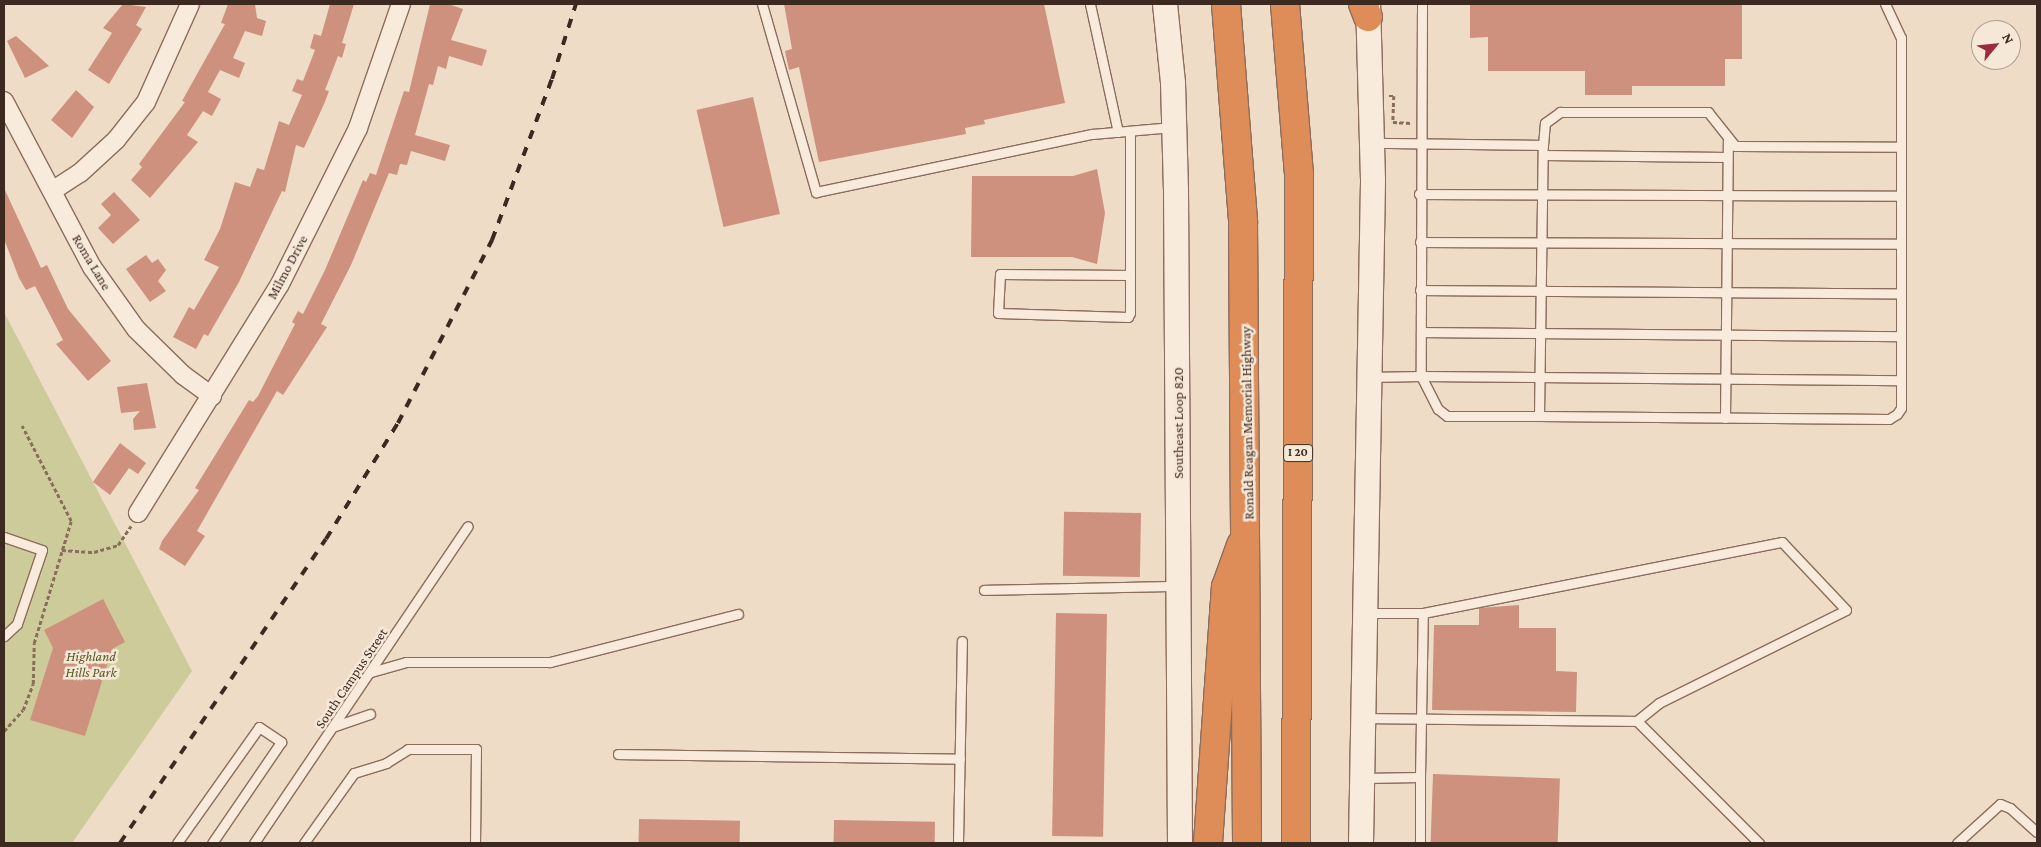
<!DOCTYPE html>
<style>
body{margin:0}
#map{position:relative;width:2041px;height:847px;overflow:hidden;background:#efdcc7;font-family:"Crimson Pro",serif}
div>[style]{position:absolute}
[style*='--x']{left:calc(var(--x)*1px);top:calc(var(--y)*1px);width:calc(var(--w)*1px);rotate:calc(var(--a)*1deg)}
.green>*{inset:0;background:#cecb9b}
.building>*{inset:0;background:#cd917d;transform-origin:0 0}
.path>*{height:2.5px;margin-top:-1.25px;transform-origin:0;background:repeating-linear-gradient(90deg,#8b6d5c 0 4px,transparent 0 6.5px)}
.roads{filter:drop-shadow(1px 0 #8b6d5c) drop-shadow(-1px 0 #8b6d5c) drop-shadow(0 1px #8b6d5c) drop-shadow(0 -1px #8b6d5c)}
.service>*{height:9px;margin:-4.5px;padding:0 4.5px;transform-origin:4.5px;border-radius:4.5px;background:#f9ebdb}
.minor>*{height:18px;margin:-9px;padding:0 9px;transform-origin:9px;border-radius:9px;background:#f9ebdb}
.secondary>*{height:24px;margin:-12px;padding:0 12px;transform-origin:12px;border-radius:12px;background:#f9ebdb}
.motorway>*{height:28px;margin:-14px;padding:0 14px;transform-origin:14px;border-radius:14px;background:#de8d59}
.rail>*{height:4px;margin-top:-2px;transform-origin:0;background:repeating-linear-gradient(90deg,#3c2920 0 9px,transparent 0 18px)}
span{translate:-50% -50%;white-space:nowrap;text-align:center;line-height:1.15;-webkit-text-stroke:5px #f6e8d7;paint-order:stroke}
.shield-label span{padding:1px 4px;background:#f6e8d7;border:1px solid;border-radius:4px;-webkit-text-stroke-width:0}
.shield-label{font-size:12px;color:#3c2920;font-weight:700}
.street-label{font-size:14px;color:#3c2920}
.park-label{font-size:14px;color:#545826;font-style:italic}
.frame{position:absolute;inset:0;border:5px solid #3c2920;pointer-events:none}
.north{position:absolute;left:1971px;top:20px;width:50px;height:50px;box-sizing:border-box;background:#f6e8d7;border:1px solid #ac9c8e;border-radius:50%;rotate:62deg;font-size:14px;font-weight:700;line-height:20px;text-align:center;color:#3c2920}
.north::after{content:'';display:block;margin:auto;width:18px;height:22px;background:#9b2b3f;clip-path:polygon(50% 0,100% 100%,50% 72%,0 100%)}
</style>
<div id="map">
<div class="green">
<div style="clip-path:polygon(4px 312px,192px 671px,72px 843px,4px 843px)"></div>
</div>
<div class="building">
<div style="clip-path:polygon(123px 4px,146px 7px,136px 25px,142px 29px,109px 84px,88px 70px,112px 33px,103px 28px)"></div>
<div style="clip-path:polygon(228px 4px,255px 4px,257px 18px,266px 21px,262px 36px,245px 31px,233px 58px,245px 63px,239px 78px,220px 70px,208px 92px,221px 99px,212px 116px,203px 111px,187px 135px,198px 142px,150px 198px,131px 180px,142px 167px,139px 164px,185px 102px,182px 101px,225px 24px,221px 23px)"></div>
<div style="clip-path:polygon(330px 4px,354px 4px,342px 43px,346px 44px,342px 58px,338px 56px,325px 90px,329px 91px,324px 104px,304px 148px,296px 145px,285px 192px,282px 191px,239px 282px,208px 336px,204px 334px,196px 349px,173px 337px,189px 307px,194px 310px,219px 267px,204px 260px,220px 229px,235px 182px,250px 187px,257px 168px,264px 170px,279px 121px,289px 125px,302px 95px,292px 91px,297px 79px,303px 81px,315px 50px,310px 48px,314px 34px,321px 36px)"></div>
<div style="clip-path:polygon(430px 4px,448px 4px,463px 9px,451px 40px,487px 50px,482px 66px,449px 56px,446px 69px,438px 66px,433px 85px,429px 84px,415px 135px,450px 145px,445px 161px,411px 151px,407px 165px,400px 164px,397px 175px,389px 173px,351px 265px,321px 324px,327px 327px,283px 395px,277px 391px,197px 531px,205px 536px,185px 566px,159px 549px,162px 541px,199px 490px,195px 488px,249px 400px,253px 402px,258px 396px,295px 324px,292px 322px,298px 311px,303px 314px,325px 270px,363px 180px,366px 182px,370px 173px,376px 175px,404px 91px,409px 92px)"></div>
<div style="clip-path:polygon(784px 4px,1044px 4px,1065px 103px,984px 120px,985px 124px,965px 128px,966px 134px,819px 162px,799px 67px,789px 70px,785px 51px,792px 49px)"></div>
<div style="clip-path:polygon(1470px 4px,1742px 4px,1742px 59px,1725px 59px,1725px 86px,1632px 86px,1632px 95px,1585px 95px,1585px 71px,1488px 71px,1488px 37px,1470px 38px)"></div>
<div style="clip-path:polygon(16px 36px,36px 54px,49px 66px,25px 78px,7px 41px)"></div>
<div style="clip-path:polygon(76px 90px,94px 107px,72px 138px,51px 120px)"></div>
<div style="left:753px;top:97px;width:120px;height:58px;rotate:77deg"></div>
<div style="clip-path:polygon(1097px 169px,1105px 213px,1097px 264px,1072px 257px,971px 257px,972px 176px,1073px 176px)"></div>
<div style="clip-path:polygon(4px 188px,41px 268px,47px 265px,68px 309px,111px 361px,88px 381px,56px 344px,63px 340px,35px 286px,26px 290px,19px 278px,4px 239px)"></div>
<div style="clip-path:polygon(114px 192px,140px 220px,113px 244px,98px 228px,111px 215px,101px 204px)"></div>
<div style="clip-path:polygon(146px 255px,152px 263px,158px 259px,166px 270px,158px 281px,166px 291px,150px 302px,126px 269px)"></div>
<div style="clip-path:polygon(147px 383px,156px 428px,134px 430px,133px 419px,140px 411px,121px 413px,117px 387px)"></div>
<div style="clip-path:polygon(120px 443px,146px 463px,138px 474px,129px 468px,110px 495px,93px 482px)"></div>
<div style="left:1141px;top:513px;width:64px;height:77px;rotate:91deg"></div>
<div style="clip-path:polygon(103px 599px,125px 642px,112px 649px,85px 736px,30px 720px,53px 648px,44px 630px)"></div>
<div style="clip-path:polygon(1519px 605px,1519px 628px,1556px 628px,1556px 671px,1577px 672px,1576px 712px,1432px 710px,1434px 625px,1479px 625px,1479px 608px)"></div>
<div style="left:1056px;top:613px;width:51px;height:223px;rotate:1deg"></div>
<div style="left:1433px;top:774px;width:127px;height:69px;rotate:2deg"></div>
<div style="left:639px;top:819px;width:101px;height:24px;rotate:1deg"></div>
<div style="left:834px;top:820px;width:101px;height:23px;rotate:1deg"></div>
</div>
<div class="path">
<div style="--x:1389;--y:96;--w:5;--a:0"></div>
<div style="--x:1394;--y:96;--w:26;--a:92"></div>
<div style="--x:1393;--y:122;--w:18;--a:3"></div>
<div style="--x:62;--y:550;--w:32;--a:4"></div>
<div style="--x:94;--y:552;--w:25;--a:-16"></div>
<div style="--x:118;--y:545;--w:23;--a:-56"></div>
<div style="--x:4;--y:731;--w:28;--a:-48"></div>
<div style="--x:23;--y:710;--w:28;--a:-69"></div>
<div style="--x:33;--y:684;--w:41;--a:-88.6"></div>
<div style="--x:34;--y:643;--w:127;--a:-73.1"></div>
<div style="--x:71;--y:521;--w:107;--a:-117.3"></div>
</div>
<div class="roads">
<div class="service">
<div style="--x:762;--y:4;--w:196;--a:74"></div>
<div style="--x:816;--y:192;--w:282;--a:-11.9"></div>
<div style="--x:1092;--y:134;--w:81;--a:-4.9"></div>
<div style="--x:1090;--y:4;--w:131;--a:77.7"></div>
<div style="--x:1422;--y:4;--w:372;--a:90.2"></div>
<div style="--x:1421;--y:376;--w:479;--a:0.5"></div>
<div style="--x:1130;--y:131;--w:182;--a:90"></div>
<div style="--x:1130;--y:313;--w:4;--a:117"></div>
<div style="--x:1128;--y:317;--w:130;--a:-178.2"></div>
<div style="--x:998;--y:313;--w:39;--a:-87"></div>
<div style="--x:1000;--y:274;--w:130;--a:0.4"></div>
<div style="--x:1543;--y:145;--w:22;--a:-85"></div>
<div style="--x:1545;--y:123;--w:19;--a:-36"></div>
<div style="--x:1560;--y:112;--w:148;--a:0"></div>
<div style="--x:1708;--y:112;--w:43;--a:51.5"></div>
<div style="--x:1735;--y:146;--w:166;--a:0.3"></div>
<div style="--x:1543;--y:155;--w:184;--a:0.6"></div>
<div style="--x:1419;--y:194;--w:481;--a:0.2"></div>
<div style="--x:1420;--y:242;--w:480;--a:0.2"></div>
<div style="--x:1420;--y:290;--w:480;--a:0.4"></div>
<div style="--x:1421;--y:332;--w:479;--a:0.5"></div>
<div style="--x:1370;--y:377;--w:51;--a:-1.1"></div>
<div style="--x:1421;--y:376;--w:37;--a:63"></div>
<div style="--x:1438;--y:409;--w:11;--a:38"></div>
<div style="--x:1447;--y:416;--w:92;--a:0"></div>
<div style="--x:1539;--y:416;--w:271;--a:-89.2"></div>
<div style="--x:1543;--y:145;--w:170;--a:-179.3"></div>
<div style="--x:1539;--y:416;--w:350;--a:0.5"></div>
<div style="--x:1889;--y:419;--w:9;--a:-32"></div>
<div style="--x:1897;--y:414;--w:7;--a:-56"></div>
<div style="--x:1901;--y:408;--w:370;--a:-90"></div>
<div style="--x:1901;--y:38;--w:38;--a:-115"></div>
<div style="--x:1725;--y:418;--w:277;--a:-89.4"></div>
<div style="--x:4;--y:537;--w:40;--a:18.9"></div>
<div style="--x:42;--y:550;--w:78;--a:108.7"></div>
<div style="--x:17;--y:624;--w:18;--a:137"></div>
<div style="--x:984;--y:590;--w:194;--a:-1.2"></div>
<div style="--x:1366;--y:613;--w:57;--a:0"></div>
<div style="--x:1423;--y:613;--w:366;--a:-11.2"></div>
<div style="--x:1782;--y:542;--w:93;--a:46.7"></div>
<div style="--x:1846;--y:610;--w:209;--a:153.6"></div>
<div style="--x:1659;--y:703;--w:28;--a:141"></div>
<div style="--x:1637;--y:721;--w:173;--a:45"></div>
<div style="--x:371;--y:672;--w:36;--a:-16"></div>
<div style="--x:406;--y:662;--w:144;--a:0"></div>
<div style="--x:550;--y:662;--w:194;--a:-14.3"></div>
<div style="--x:1363;--y:718;--w:274;--a:0.6"></div>
<div style="--x:335;--y:726;--w:37;--a:-19"></div>
<div style="--x:618;--y:754;--w:342;--a:0.8"></div>
<div style="--x:1420;--y:777;--w:164;--a:-89"></div>
<div style="--x:1363;--y:778;--w:57;--a:-1"></div>
<div style="--x:1420;--y:777;--w:66;--a:90"></div>
<div style="--x:177;--y:843;--w:142;--a:-54.7"></div>
<div style="--x:259;--y:727;--w:27;--a:34"></div>
<div style="--x:281;--y:742;--w:122;--a:124.3"></div>
<div style="--x:254;--y:843;--w:382;--a:-56"></div>
<div style="--x:304;--y:843;--w:86;--a:-54.5"></div>
<div style="--x:354;--y:773;--w:34;--a:-17"></div>
<div style="--x:386;--y:763;--w:26;--a:-32"></div>
<div style="--x:408;--y:749;--w:68;--a:0"></div>
<div style="--x:476;--y:749;--w:94;--a:90.6"></div>
<div style="--x:958;--y:843;--w:202;--a:-88.9"></div>
<div style="--x:1957;--y:843;--w:58;--a:-42.2"></div>
<div style="--x:2000;--y:804;--w:11;--a:22"></div>
<div style="--x:2010;--y:808;--w:36;--a:42"></div>
</div>
<div class="minor">
<div style="--x:4;--y:101;--w:188;--a:62.1"></div>
<div style="--x:92;--y:267;--w:76;--a:54.6"></div>
<div style="--x:136;--y:329;--w:66;--a:44.4"></div>
<div style="--x:183;--y:375;--w:36;--a:36"></div>
<div style="--x:52;--y:191;--w:33;--a:-33"></div>
<div style="--x:80;--y:173;--w:49;--a:-42.5"></div>
<div style="--x:116;--y:140;--w:48;--a:-51.7"></div>
<div style="--x:146;--y:102;--w:107;--a:-65.8"></div>
<div style="--x:138;--y:513;--w:269;--a:-58.2"></div>
<div style="--x:280;--y:284;--w:174;--a:-63.4"></div>
<div style="--x:358;--y:128;--w:131;--a:-70.9"></div>
</div>
<div class="secondary">
<div style="--x:1165;--y:4;--w:79;--a:84.2"></div>
<div style="--x:1173;--y:83;--w:107;--a:88.4"></div>
<div style="--x:1176;--y:190;--w:653;--a:89.65"></div>
<div style="--x:1361;--y:843;--w:663;--a:-88.96"></div>
<div style="--x:1373;--y:180;--w:176;--a:-91.6"></div>
</div>
<div class="motorway">
<div style="--x:1226;--y:4;--w:219;--a:85.5"></div>
<div style="--x:1243;--y:222;--w:621;--a:89.63"></div>
<div style="--x:1285;--y:4;--w:170;--a:85.3"></div>
<div style="--x:1299;--y:173;--w:670;--a:90.26"></div>
<div style="--x:1363;--y:4;--w:14;--a:69"></div>
<div style="--x:1208;--y:843;--w:257;--a:-86"></div>
<div style="--x:1226;--y:587;--w:45;--a:-70.3"></div>
</div>
</div>
<div class="rail">
<div style="--x:120;--y:843;--w:367;--a:-55.9"></div>
<div style="--x:326;--y:539;--w:137;--a:-58.2"></div>
<div style="--x:398;--y:423;--w:206;--a:-62.8"></div>
<div style="--x:492;--y:240;--w:172;--a:-69.6"></div>
<div style="--x:552;--y:79;--w:79;--a:-72.3"></div>
</div>
<div class="shield-label">
<span style="left:1298px;top:453px">I 20</span>
</div>
<div class="street-label">
<span style="left:92px;top:262px;rotate:59deg">Roma Lane</span>
<span style="left:287px;top:267px;rotate:-62deg">Milmo Drive</span>
<span style="left:1178px;top:423px;rotate:-90deg">Southeast Loop 820</span>
<span style="left:1247px;top:423px;rotate:-91deg">Ronald Reagan Memorial Highway</span>
<span style="left:351px;top:678px;rotate:-56deg">South Campus Street</span>
</div>
<div class="park-label">
<span style="left:91px;top:664px">Highland<br>Hills Park</span>
</div>
<div class="frame"></div>
<div class="north">N</div>
</div>
